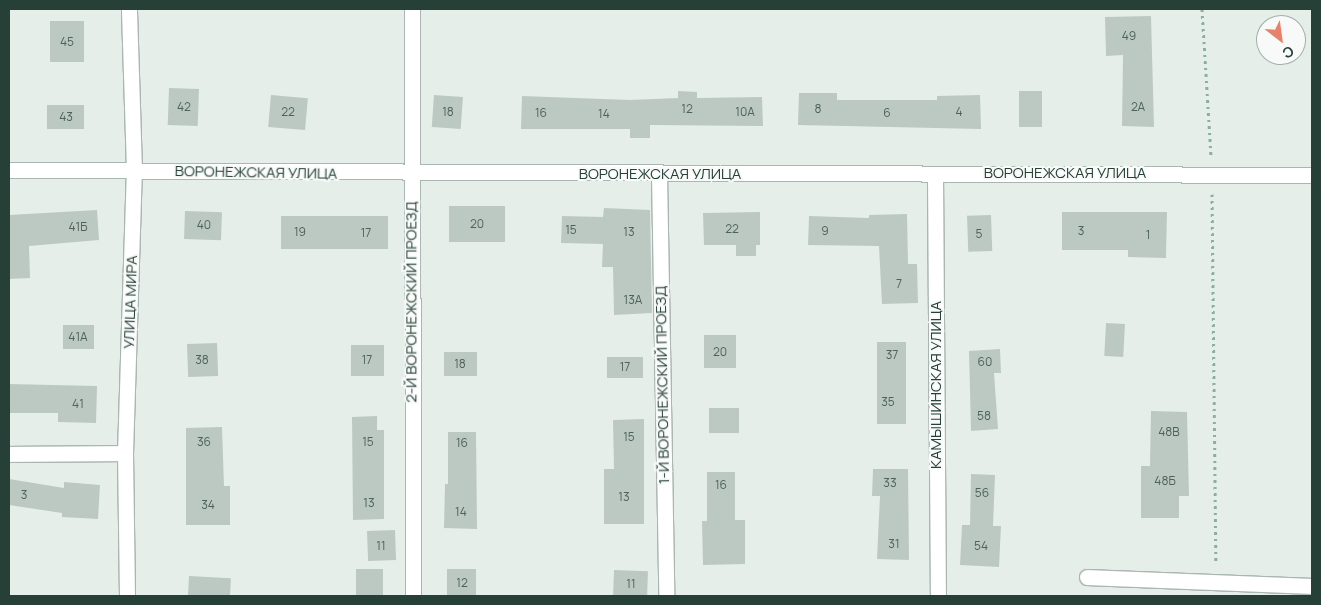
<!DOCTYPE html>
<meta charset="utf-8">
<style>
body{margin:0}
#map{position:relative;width:1321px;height:605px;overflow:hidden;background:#e6eeea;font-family:Manrope,sans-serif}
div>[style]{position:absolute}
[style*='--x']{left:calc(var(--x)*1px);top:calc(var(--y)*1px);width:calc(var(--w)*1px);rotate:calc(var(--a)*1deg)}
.building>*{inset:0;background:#bcc9c3;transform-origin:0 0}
.path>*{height:3px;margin-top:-1.5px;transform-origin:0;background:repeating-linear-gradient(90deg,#89afa1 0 2.5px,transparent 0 6.5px)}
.roads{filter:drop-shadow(1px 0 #a9b6b1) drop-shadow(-1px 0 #a9b6b1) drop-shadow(0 1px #a9b6b1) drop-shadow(0 -1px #a9b6b1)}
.street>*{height:15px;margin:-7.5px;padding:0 7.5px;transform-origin:7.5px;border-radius:7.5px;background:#fff}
span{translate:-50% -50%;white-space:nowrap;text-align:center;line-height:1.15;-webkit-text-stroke:4px #f7faf8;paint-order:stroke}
.number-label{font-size:12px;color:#4c625a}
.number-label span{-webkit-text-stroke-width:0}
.street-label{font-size:15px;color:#263f37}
.frame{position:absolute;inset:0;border:10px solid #263f37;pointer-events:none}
.north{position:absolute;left:1256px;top:15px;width:50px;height:50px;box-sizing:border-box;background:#f7faf8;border:1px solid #a3afab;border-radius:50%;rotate:150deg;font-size:14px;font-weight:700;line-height:20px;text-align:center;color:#263f37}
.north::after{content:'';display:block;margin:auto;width:18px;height:22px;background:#e8816a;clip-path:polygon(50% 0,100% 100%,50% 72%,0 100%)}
</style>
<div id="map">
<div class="building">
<div style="clip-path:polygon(1151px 16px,1154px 127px,1122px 126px,1123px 55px,1106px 56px,1105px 17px)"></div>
<div style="left:50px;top:21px;width:34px;height:41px"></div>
<div style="left:169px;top:88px;width:30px;height:37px;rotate:2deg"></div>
<div style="clip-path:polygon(678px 91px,697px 92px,697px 98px,762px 97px,763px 126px,650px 125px,650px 138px,630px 138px,630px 129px,521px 129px,522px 96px,630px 100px,678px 98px)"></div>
<div style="left:1019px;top:91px;width:23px;height:36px"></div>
<div style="clip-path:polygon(799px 93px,837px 93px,837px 100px,937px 100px,937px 96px,980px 95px,981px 129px,798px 125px)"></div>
<div style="left:271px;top:95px;width:37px;height:32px;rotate:5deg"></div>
<div style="left:434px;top:95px;width:29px;height:32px;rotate:4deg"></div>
<div style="left:84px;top:105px;width:24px;height:37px;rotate:90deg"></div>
<div style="left:449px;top:206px;width:56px;height:36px"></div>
<div style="clip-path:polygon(604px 208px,650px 210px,652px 313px,614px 315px,613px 267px,602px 267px,603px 244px,561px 243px,562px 216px,603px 217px)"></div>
<div style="clip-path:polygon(97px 210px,99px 240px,29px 246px,30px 278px,9px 279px,9px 215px)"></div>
<div style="left:185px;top:211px;width:37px;height:28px;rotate:2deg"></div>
<div style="clip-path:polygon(760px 212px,760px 245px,756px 245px,756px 256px,736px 256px,736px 245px,704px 245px,703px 213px)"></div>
<div style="clip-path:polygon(1062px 212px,1167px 212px,1166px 258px,1128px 257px,1128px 250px,1062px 250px)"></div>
<div style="clip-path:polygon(907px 214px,908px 264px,917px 264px,918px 303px,882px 304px,879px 246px,808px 245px,809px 216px,869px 218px,869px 215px)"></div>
<div style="left:991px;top:215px;width:36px;height:24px;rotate:88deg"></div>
<div style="left:388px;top:216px;width:33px;height:107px;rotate:90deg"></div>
<div style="left:1106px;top:323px;width:19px;height:33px;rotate:3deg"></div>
<div style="left:63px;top:325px;width:31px;height:24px"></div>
<div style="left:704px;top:335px;width:32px;height:33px"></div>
<div style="left:877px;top:342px;width:29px;height:82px"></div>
<div style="left:217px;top:343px;width:33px;height:30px;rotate:88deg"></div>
<div style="left:351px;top:345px;width:33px;height:31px"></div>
<div style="clip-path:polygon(1000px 349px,1001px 373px,994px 373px,998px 429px,971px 431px,969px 351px)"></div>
<div style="left:444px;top:352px;width:33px;height:24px"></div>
<div style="left:607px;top:357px;width:36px;height:21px"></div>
<div style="clip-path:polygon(9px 384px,97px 386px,96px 423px,58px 422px,58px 413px,9px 413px)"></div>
<div style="left:709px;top:408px;width:30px;height:25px"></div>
<div style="clip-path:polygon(1151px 411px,1187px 412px,1189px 496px,1179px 496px,1179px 518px,1141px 518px,1141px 466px,1150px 466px)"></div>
<div style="clip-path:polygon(377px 416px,377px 430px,384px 430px,384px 519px,353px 520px,352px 417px)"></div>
<div style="clip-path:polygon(644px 419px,644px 524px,604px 524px,604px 469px,614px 469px,613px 420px)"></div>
<div style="clip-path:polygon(222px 427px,224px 486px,230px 486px,230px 525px,186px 525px,186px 428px)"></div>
<div style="clip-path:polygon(448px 432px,476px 432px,477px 529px,444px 528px,445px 484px,448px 484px)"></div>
<div style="clip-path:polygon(873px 469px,908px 469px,909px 560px,877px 559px,880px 496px,872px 496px)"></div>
<div style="clip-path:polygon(707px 472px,735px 472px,735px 520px,745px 520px,745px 564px,703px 565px,702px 521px,707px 521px)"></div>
<div style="clip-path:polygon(971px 474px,995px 475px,993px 526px,1001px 526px,999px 567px,960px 565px,962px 525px,970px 525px)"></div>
<div style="clip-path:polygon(9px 479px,64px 488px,64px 482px,100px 485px,98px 519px,62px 517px,62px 513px,9px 505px)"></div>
<div style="left:395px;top:530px;width:30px;height:28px;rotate:88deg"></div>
<div style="left:356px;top:569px;width:27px;height:27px"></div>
<div style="left:476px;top:569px;width:27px;height:29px;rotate:90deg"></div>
<div style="left:614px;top:570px;width:34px;height:26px;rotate:2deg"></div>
<div style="left:189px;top:576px;width:42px;height:20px;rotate:3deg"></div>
</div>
<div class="path">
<div style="--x:1202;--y:9;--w:146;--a:86.5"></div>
<div style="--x:1212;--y:194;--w:369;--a:89.4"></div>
</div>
<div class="roads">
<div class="street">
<div style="--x:412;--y:9;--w:587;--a:89.9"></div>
<div style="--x:9;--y:170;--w:1303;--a:0.22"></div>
<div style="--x:659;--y:174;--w:422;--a:89"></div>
<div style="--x:935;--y:174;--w:422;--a:89.6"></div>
<div style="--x:9;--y:454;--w:116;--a:-0.5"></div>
<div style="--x:1087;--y:577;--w:225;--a:2.3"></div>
<div style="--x:127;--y:596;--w:143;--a:-90.8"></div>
<div style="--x:125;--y:453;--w:283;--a:-88.2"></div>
<div style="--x:134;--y:170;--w:161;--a:-91.8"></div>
</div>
</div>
<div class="number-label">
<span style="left:1129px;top:36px">49</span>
<span style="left:67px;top:42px">45</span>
<span style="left:184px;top:107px">42</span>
<span style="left:1138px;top:107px">2А</span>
<span style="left:687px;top:109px">12</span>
<span style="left:818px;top:109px">8</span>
<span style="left:288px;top:112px">22</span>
<span style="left:448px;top:112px">18</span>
<span style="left:745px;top:112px">10А</span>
<span style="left:959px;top:112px">4</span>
<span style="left:541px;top:113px">16</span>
<span style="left:887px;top:113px">6</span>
<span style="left:604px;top:114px">14</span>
<span style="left:66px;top:117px">43</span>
<span style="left:477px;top:224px">20</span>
<span style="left:204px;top:225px">40</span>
<span style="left:78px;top:227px">41Б</span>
<span style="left:732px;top:229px">22</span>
<span style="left:571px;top:230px">15</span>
<span style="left:825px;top:231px">9</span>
<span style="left:1081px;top:231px">3</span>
<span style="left:300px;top:232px">19</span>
<span style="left:629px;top:232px">13</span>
<span style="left:366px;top:233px">17</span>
<span style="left:979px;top:234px">5</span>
<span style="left:1148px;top:235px">1</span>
<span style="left:899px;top:284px">7</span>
<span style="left:633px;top:300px">13А</span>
<span style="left:78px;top:337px">41А</span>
<span style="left:720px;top:352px">20</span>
<span style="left:892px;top:355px">37</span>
<span style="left:202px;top:360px">38</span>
<span style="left:367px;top:360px">17</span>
<span style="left:985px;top:362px">60</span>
<span style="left:460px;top:364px">18</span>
<span style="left:625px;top:367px">17</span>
<span style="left:888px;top:402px">35</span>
<span style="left:78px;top:404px">41</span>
<span style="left:984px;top:416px">58</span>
<span style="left:1169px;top:432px">48В</span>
<span style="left:629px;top:437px">15</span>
<span style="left:204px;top:442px">36</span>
<span style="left:368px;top:442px">15</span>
<span style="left:462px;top:443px">16</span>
<span style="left:1165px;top:481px">48Б</span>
<span style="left:890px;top:483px">33</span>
<span style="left:721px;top:485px">16</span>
<span style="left:982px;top:493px">56</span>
<span style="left:24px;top:495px">3</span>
<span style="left:624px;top:497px">13</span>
<span style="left:369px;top:503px">13</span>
<span style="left:208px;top:505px">34</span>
<span style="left:461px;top:512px">14</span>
<span style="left:894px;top:544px">31</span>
<span style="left:381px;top:546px">11</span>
<span style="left:981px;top:546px">54</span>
<span style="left:462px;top:583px">12</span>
<span style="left:631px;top:584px">11</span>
</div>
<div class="street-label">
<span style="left:256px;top:172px;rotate:1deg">ВОРОНЕЖСКАЯ УЛИЦА</span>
<span style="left:1065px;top:173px">ВОРОНЕЖСКАЯ УЛИЦА</span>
<span style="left:660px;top:174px">ВОРОНЕЖСКАЯ УЛИЦА</span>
<span style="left:130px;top:302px;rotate:-88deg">УЛИЦА МИРА</span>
<span style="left:411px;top:302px;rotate:-90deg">2-Й ВОРОНЕЖСКИЙ ПРОЕЗД</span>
<span style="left:662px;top:385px;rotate:-91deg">1-Й ВОРОНЕЖСКИЙ ПРОЕЗД</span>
<span style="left:936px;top:385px;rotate:-90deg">КАМЫШИНСКАЯ УЛИЦА</span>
</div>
<div class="frame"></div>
<div class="north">С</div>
</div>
